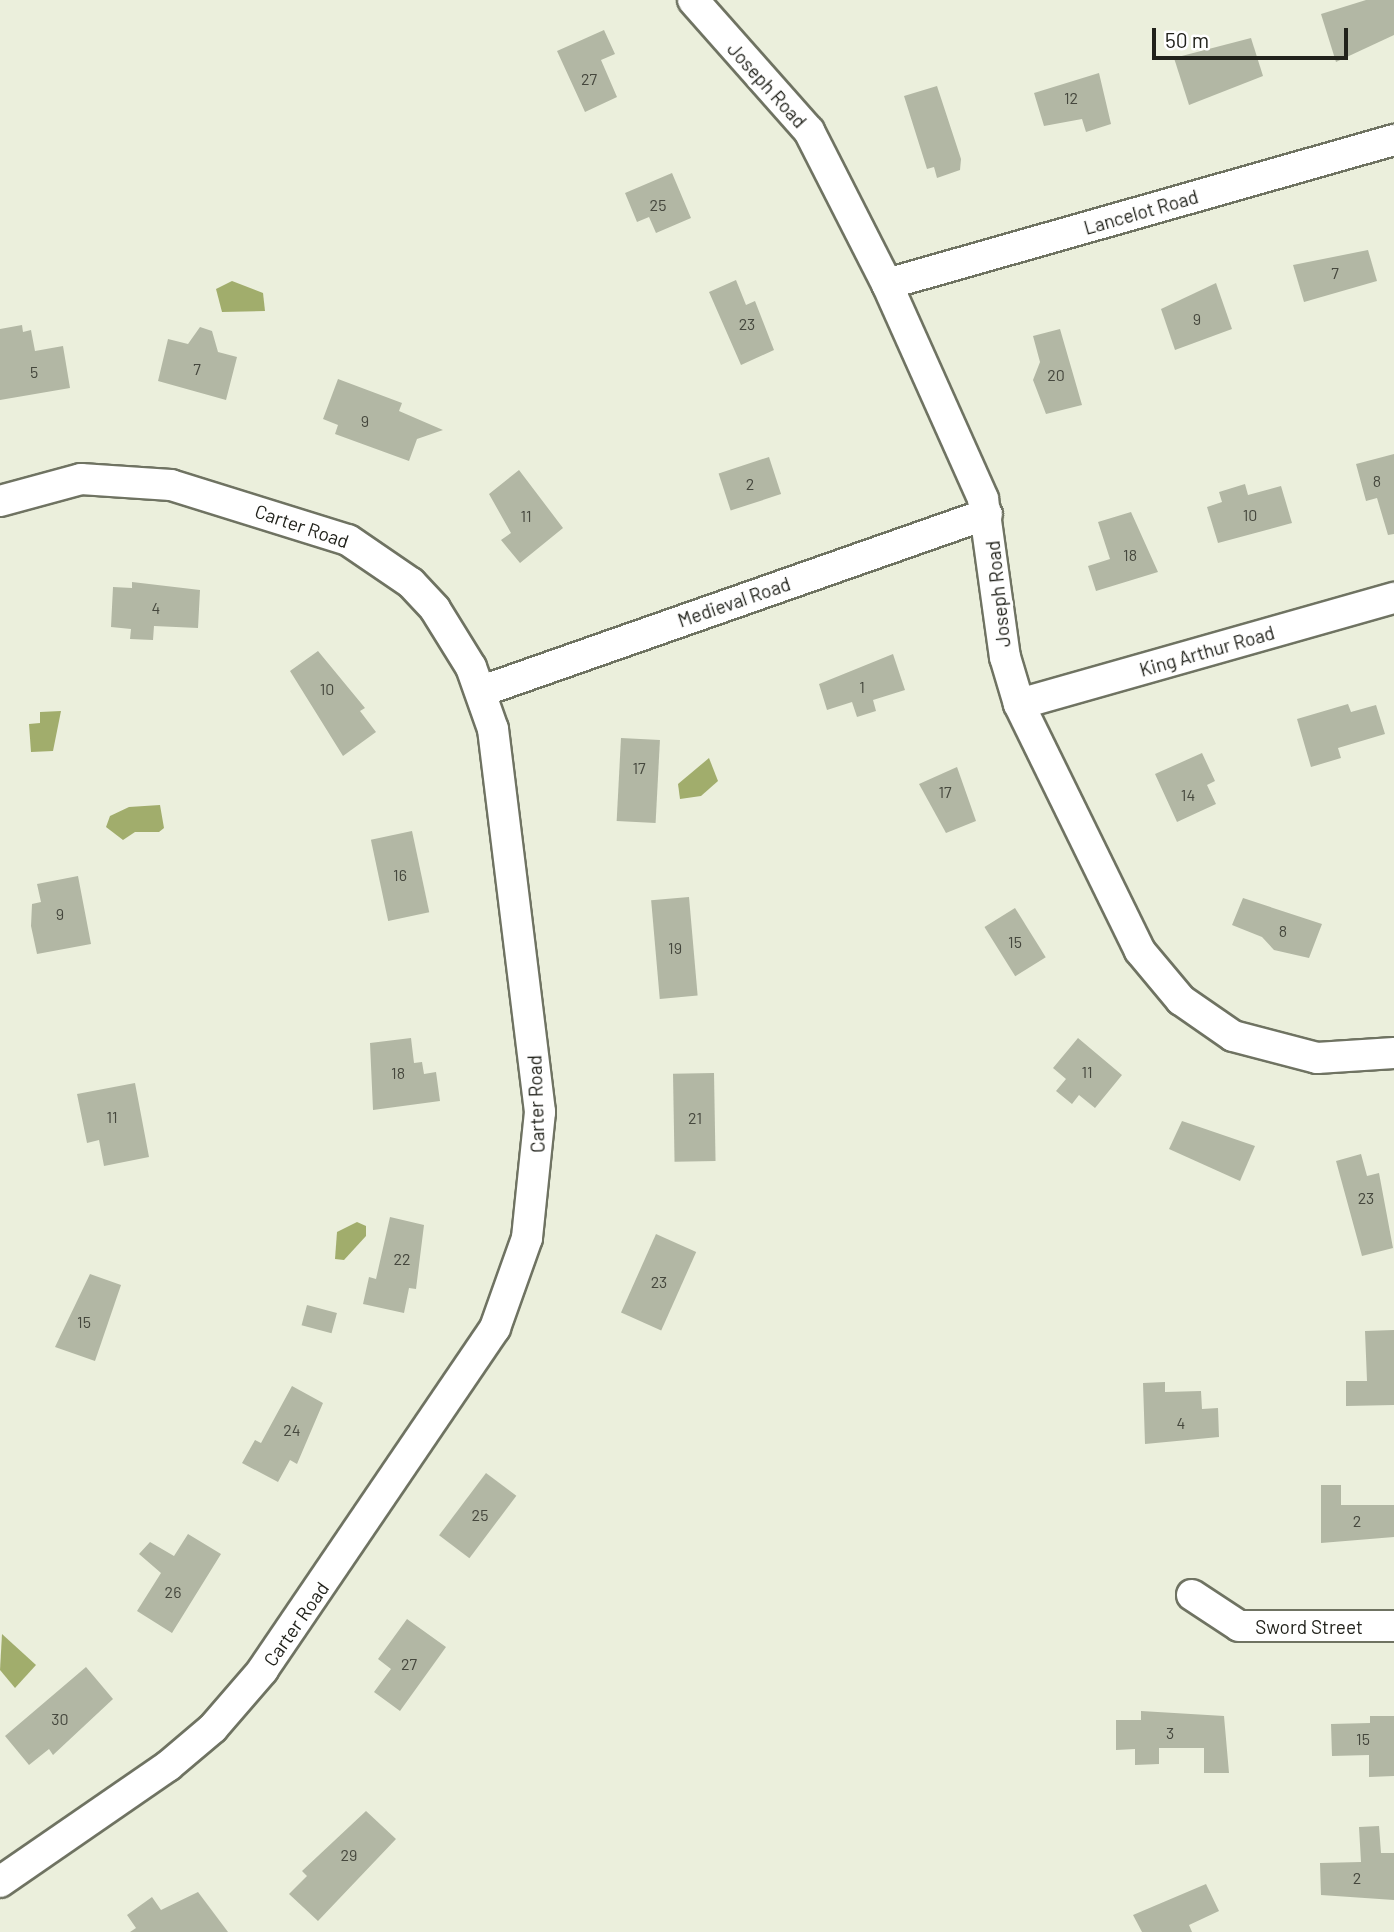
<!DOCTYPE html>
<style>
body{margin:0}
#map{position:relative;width:1394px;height:1932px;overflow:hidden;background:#ebefdc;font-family:Barlow,sans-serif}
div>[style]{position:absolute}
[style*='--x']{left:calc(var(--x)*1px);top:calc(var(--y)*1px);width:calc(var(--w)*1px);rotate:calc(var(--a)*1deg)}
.water>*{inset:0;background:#a1ad6c}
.building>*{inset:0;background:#b2b7a4;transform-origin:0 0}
.roads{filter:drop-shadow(2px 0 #6f7362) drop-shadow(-2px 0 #6f7362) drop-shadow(0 2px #6f7362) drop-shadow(0 -2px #6f7362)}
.street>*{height:30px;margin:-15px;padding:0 15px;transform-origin:15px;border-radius:15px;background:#fff}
span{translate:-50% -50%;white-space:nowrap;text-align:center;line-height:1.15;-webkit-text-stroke:6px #fff;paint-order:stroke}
.number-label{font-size:16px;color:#45473d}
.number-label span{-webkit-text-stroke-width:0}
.street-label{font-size:19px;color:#21221b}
.scale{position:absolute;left:1152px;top:28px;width:196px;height:32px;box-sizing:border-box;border:4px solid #21221b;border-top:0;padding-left:9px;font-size:21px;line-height:24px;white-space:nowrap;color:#21221b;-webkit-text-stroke:5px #fff;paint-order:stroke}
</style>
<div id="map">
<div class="water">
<div style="clip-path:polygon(232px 281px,263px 293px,265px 311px,222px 312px,216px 289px)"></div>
<div style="clip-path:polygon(61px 711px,53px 751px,31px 752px,29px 724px,40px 723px,40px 712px)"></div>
<div style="clip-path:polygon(709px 758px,718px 781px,701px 796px,680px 799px,678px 784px)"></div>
<div style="clip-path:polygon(160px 805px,164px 828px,159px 832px,135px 832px,123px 840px,106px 827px,110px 816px,129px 807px)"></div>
<div style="clip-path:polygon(357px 1222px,366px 1226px,366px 1236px,344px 1260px,335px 1259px,337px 1232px)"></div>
<div style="clip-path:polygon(2px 1634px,36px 1665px,15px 1688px,0 1670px)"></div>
</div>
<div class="building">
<div style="clip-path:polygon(1366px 0,1394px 0,1394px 35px,1336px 62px,1321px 14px)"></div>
<div style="clip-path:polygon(604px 30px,615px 54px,601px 60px,617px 97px,585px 112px,557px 51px)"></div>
<div style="clip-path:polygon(1251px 38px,1263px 76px,1189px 105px,1174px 58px)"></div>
<div style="clip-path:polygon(1099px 73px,1111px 124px,1086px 132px,1082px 119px,1044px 126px,1034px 93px)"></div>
<div style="clip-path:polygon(937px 86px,961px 159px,960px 170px,937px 178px,934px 167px,927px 169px,904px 96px)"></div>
<div style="clip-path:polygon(672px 173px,691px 218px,656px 233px,649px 217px,637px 222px,625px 193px)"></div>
<div style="clip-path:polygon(1368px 250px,1377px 281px,1304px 302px,1293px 265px)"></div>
<div style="clip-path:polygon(736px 280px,746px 305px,755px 301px,774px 350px,741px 365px,709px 292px)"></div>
<div style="clip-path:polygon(1216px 283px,1232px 329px,1175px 350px,1161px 309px)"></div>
<div style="clip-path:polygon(22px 325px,23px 332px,31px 330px,35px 351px,63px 346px,70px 388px,0 400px,0 329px)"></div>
<div style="clip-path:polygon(200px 327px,212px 331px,218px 352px,237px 357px,226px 400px,158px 381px,168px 339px,188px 344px)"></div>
<div style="clip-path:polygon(1060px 329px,1082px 405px,1046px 414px,1033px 380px,1040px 362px,1033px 336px)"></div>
<div style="clip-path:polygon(338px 379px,402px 403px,399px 411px,443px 430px,417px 439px,409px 461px,335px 434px,338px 425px,323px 419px)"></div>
<div style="clip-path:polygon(1394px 454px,1394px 534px,1388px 535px,1377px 498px,1366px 501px,1356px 464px)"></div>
<div style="left:769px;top:457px;width:39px;height:53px;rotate:72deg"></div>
<div style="clip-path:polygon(519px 470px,563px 528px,520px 563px,501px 540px,511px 533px,489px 494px)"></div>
<div style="clip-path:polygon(1245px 484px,1248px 495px,1281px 486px,1292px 523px,1218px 543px,1207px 507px,1222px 502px,1219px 492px)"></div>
<div style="clip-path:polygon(1131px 512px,1158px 572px,1096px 591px,1088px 566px,1110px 559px,1098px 522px)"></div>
<div style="clip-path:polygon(132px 582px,200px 590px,198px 628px,154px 626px,153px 640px,130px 639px,131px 629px,111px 627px,113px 587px,132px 588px)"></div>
<div style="clip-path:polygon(318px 651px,365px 708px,360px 711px,376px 732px,343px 756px,290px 671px)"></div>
<div style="clip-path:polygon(893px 654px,905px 690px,873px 700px,876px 711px,857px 717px,852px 702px,827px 710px,819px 684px)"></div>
<div style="clip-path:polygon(1348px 704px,1351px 712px,1376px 705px,1385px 734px,1338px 748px,1341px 758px,1311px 767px,1297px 719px)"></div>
<div style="left:621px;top:738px;width:39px;height:83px;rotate:3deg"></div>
<div style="clip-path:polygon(1202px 753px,1215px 781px,1207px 785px,1216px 804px,1177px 822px,1155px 774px)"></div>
<div style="clip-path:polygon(957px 767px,976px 821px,946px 833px,919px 784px)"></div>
<div style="left:412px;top:831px;width:83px;height:42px;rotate:78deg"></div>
<div style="clip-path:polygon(78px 876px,91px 944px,37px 954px,31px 926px,32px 904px,41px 902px,37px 884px)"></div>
<div style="left:689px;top:897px;width:99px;height:38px;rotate:85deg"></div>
<div style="clip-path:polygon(1243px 898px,1322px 924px,1309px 958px,1274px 950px,1262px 937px,1232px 925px)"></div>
<div style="left:1015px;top:908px;width:58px;height:36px;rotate:58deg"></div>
<div style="clip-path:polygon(411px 1038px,414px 1063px,422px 1062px,424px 1074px,436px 1072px,440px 1101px,373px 1110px,370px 1043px)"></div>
<div style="clip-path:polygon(1078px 1038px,1122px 1075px,1095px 1108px,1079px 1095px,1072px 1104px,1056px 1091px,1066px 1079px,1053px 1068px)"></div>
<div style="left:714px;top:1073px;width:88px;height:41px;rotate:89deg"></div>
<div style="clip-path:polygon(135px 1083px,149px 1157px,104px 1166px,99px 1140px,87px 1143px,77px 1094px)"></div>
<div style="clip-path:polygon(1182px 1121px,1255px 1146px,1240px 1181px,1169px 1149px)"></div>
<div style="clip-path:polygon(1361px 1154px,1367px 1176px,1379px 1173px,1393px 1248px,1362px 1256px,1336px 1161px)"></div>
<div style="clip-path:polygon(390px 1217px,424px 1225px,416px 1289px,409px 1288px,404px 1313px,363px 1304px,369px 1277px,376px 1279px)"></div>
<div style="left:656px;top:1234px;width:44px;height:86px;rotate:24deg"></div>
<div style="clip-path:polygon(90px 1274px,121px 1285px,95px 1361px,55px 1347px)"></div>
<div style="left:307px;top:1305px;width:31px;height:21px;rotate:15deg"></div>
<div style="clip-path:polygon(1394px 1330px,1394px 1405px,1346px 1406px,1346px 1381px,1367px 1381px,1365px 1331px)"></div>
<div style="clip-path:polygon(1165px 1382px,1165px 1392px,1201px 1391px,1202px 1409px,1218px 1408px,1219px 1437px,1145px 1444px,1143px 1383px)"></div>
<div style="clip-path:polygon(292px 1386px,323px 1403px,297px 1464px,290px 1460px,278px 1482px,242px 1463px,255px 1440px,261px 1443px)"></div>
<div style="left:486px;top:1473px;width:38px;height:78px;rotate:37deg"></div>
<div style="clip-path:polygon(1321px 1485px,1341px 1485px,1341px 1505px,1394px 1505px,1394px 1537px,1321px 1543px)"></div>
<div style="clip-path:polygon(188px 1534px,221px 1554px,172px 1633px,137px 1611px,161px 1573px,139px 1554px,150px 1542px,174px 1556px)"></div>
<div style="clip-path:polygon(407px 1619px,446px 1647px,400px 1711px,374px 1692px,391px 1669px,378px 1659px)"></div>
<div style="clip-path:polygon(86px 1667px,113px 1699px,53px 1755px,49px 1749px,29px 1765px,5px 1736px)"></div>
<div style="clip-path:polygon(1141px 1711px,1224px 1716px,1229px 1773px,1204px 1773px,1204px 1748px,1159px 1748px,1159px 1764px,1135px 1765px,1135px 1749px,1116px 1750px,1116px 1720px,1141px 1720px)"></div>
<div style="clip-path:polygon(1370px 1716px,1394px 1716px,1394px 1776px,1369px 1777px,1369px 1755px,1332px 1756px,1331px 1724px,1370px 1723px)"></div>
<div style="clip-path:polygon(366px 1811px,396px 1839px,318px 1921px,289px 1894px,307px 1876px,302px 1871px)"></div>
<div style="clip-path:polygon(1379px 1826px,1381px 1853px,1394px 1853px,1394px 1900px,1321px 1895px,1320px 1863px,1361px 1862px,1359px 1827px)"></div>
<div style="clip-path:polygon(1206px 1884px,1219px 1911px,1189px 1925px,1192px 1932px,1142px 1932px,1133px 1915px)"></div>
<div style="clip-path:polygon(198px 1892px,228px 1932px,130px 1932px,136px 1928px,127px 1915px,152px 1897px,161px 1910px)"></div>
</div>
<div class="roads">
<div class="street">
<div style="--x:693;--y:0;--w:175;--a:48.5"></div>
<div style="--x:809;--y:131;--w:172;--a:63"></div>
<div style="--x:887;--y:284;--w:235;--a:65.9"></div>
<div style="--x:983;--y:499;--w:160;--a:82.1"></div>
<div style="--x:1005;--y:657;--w:49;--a:73.4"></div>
<div style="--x:1019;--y:704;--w:275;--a:63.9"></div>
<div style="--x:1140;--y:951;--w:64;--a:50.1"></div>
<div style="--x:1181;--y:1000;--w:63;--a:34.7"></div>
<div style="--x:1233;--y:1036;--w:87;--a:14.7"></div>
<div style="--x:1317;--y:1058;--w:77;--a:-3.7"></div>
<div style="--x:887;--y:284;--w:527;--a:-15.86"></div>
<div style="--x:0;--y:501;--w:84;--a:-15.2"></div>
<div style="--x:81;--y:479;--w:90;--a:3.8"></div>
<div style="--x:171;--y:485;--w:185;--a:17.3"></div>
<div style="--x:348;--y:540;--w:76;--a:34.3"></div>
<div style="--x:411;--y:583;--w:35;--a:47"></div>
<div style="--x:435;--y:609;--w:68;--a:58.2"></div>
<div style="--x:471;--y:667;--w:66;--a:70.5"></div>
<div style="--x:493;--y:729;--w:386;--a:83"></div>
<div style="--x:540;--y:1112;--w:127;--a:95.9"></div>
<div style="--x:527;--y:1238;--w:96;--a:109.6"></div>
<div style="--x:495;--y:1328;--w:413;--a:124.2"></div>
<div style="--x:263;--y:1670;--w:77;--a:130.8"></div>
<div style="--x:213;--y:1728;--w:59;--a:139.8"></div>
<div style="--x:168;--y:1766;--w:204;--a:145.4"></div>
<div style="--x:482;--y:691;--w:535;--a:-19.32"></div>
<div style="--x:1019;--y:704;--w:390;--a:-15.8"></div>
<div style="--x:1192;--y:1595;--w:56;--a:33.4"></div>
<div style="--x:1239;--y:1626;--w:155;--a:0"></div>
</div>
</div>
<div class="number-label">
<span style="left:589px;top:79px">27</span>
<span style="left:1071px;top:98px">12</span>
<span style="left:658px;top:205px">25</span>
<span style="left:1335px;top:273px">7</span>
<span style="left:1197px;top:319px">9</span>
<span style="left:747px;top:324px">23</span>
<span style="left:197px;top:369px">7</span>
<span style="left:34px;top:372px">5</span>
<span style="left:1056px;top:375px">20</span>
<span style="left:365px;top:421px">9</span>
<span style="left:1377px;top:481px">8</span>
<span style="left:750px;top:484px">2</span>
<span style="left:1250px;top:515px">10</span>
<span style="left:526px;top:516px">11</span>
<span style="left:1130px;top:555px">18</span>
<span style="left:156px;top:608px">4</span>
<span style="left:862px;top:687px">1</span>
<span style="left:327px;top:689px">10</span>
<span style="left:639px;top:768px">17</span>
<span style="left:945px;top:792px">17</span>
<span style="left:1188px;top:795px">14</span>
<span style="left:400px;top:875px">16</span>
<span style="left:60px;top:914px">9</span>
<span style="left:1283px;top:931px">8</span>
<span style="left:1015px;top:942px">15</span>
<span style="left:675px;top:948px">19</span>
<span style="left:1087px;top:1072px">11</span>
<span style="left:398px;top:1073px">18</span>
<span style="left:112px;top:1117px">11</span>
<span style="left:695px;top:1118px">21</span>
<span style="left:1366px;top:1198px">23</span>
<span style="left:402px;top:1259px">22</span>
<span style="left:659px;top:1282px">23</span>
<span style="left:84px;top:1322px">15</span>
<span style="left:1181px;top:1423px">4</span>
<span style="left:292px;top:1430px">24</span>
<span style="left:480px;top:1515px">25</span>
<span style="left:1357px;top:1521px">2</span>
<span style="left:173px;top:1592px">26</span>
<span style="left:409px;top:1664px">27</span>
<span style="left:60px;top:1719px">30</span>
<span style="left:1170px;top:1733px">3</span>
<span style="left:1363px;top:1739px">15</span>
<span style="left:349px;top:1855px">29</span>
<span style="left:1357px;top:1878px">2</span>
</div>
<div class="street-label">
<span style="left:767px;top:85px;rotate:48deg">Joseph Road</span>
<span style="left:1141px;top:212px;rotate:-16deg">Lancelot Road</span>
<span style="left:302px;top:526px;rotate:19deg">Carter Road</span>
<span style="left:998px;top:594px;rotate:-96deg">Joseph Road</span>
<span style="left:734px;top:602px;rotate:-19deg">Medieval Road</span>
<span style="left:1207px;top:651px;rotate:-16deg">King Arthur Road</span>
<span style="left:536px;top:1104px;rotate:-92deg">Carter Road</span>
<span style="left:296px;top:1624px;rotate:-55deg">Carter Road</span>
<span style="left:1309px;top:1627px">Sword Street</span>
</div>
<div class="scale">50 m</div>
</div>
